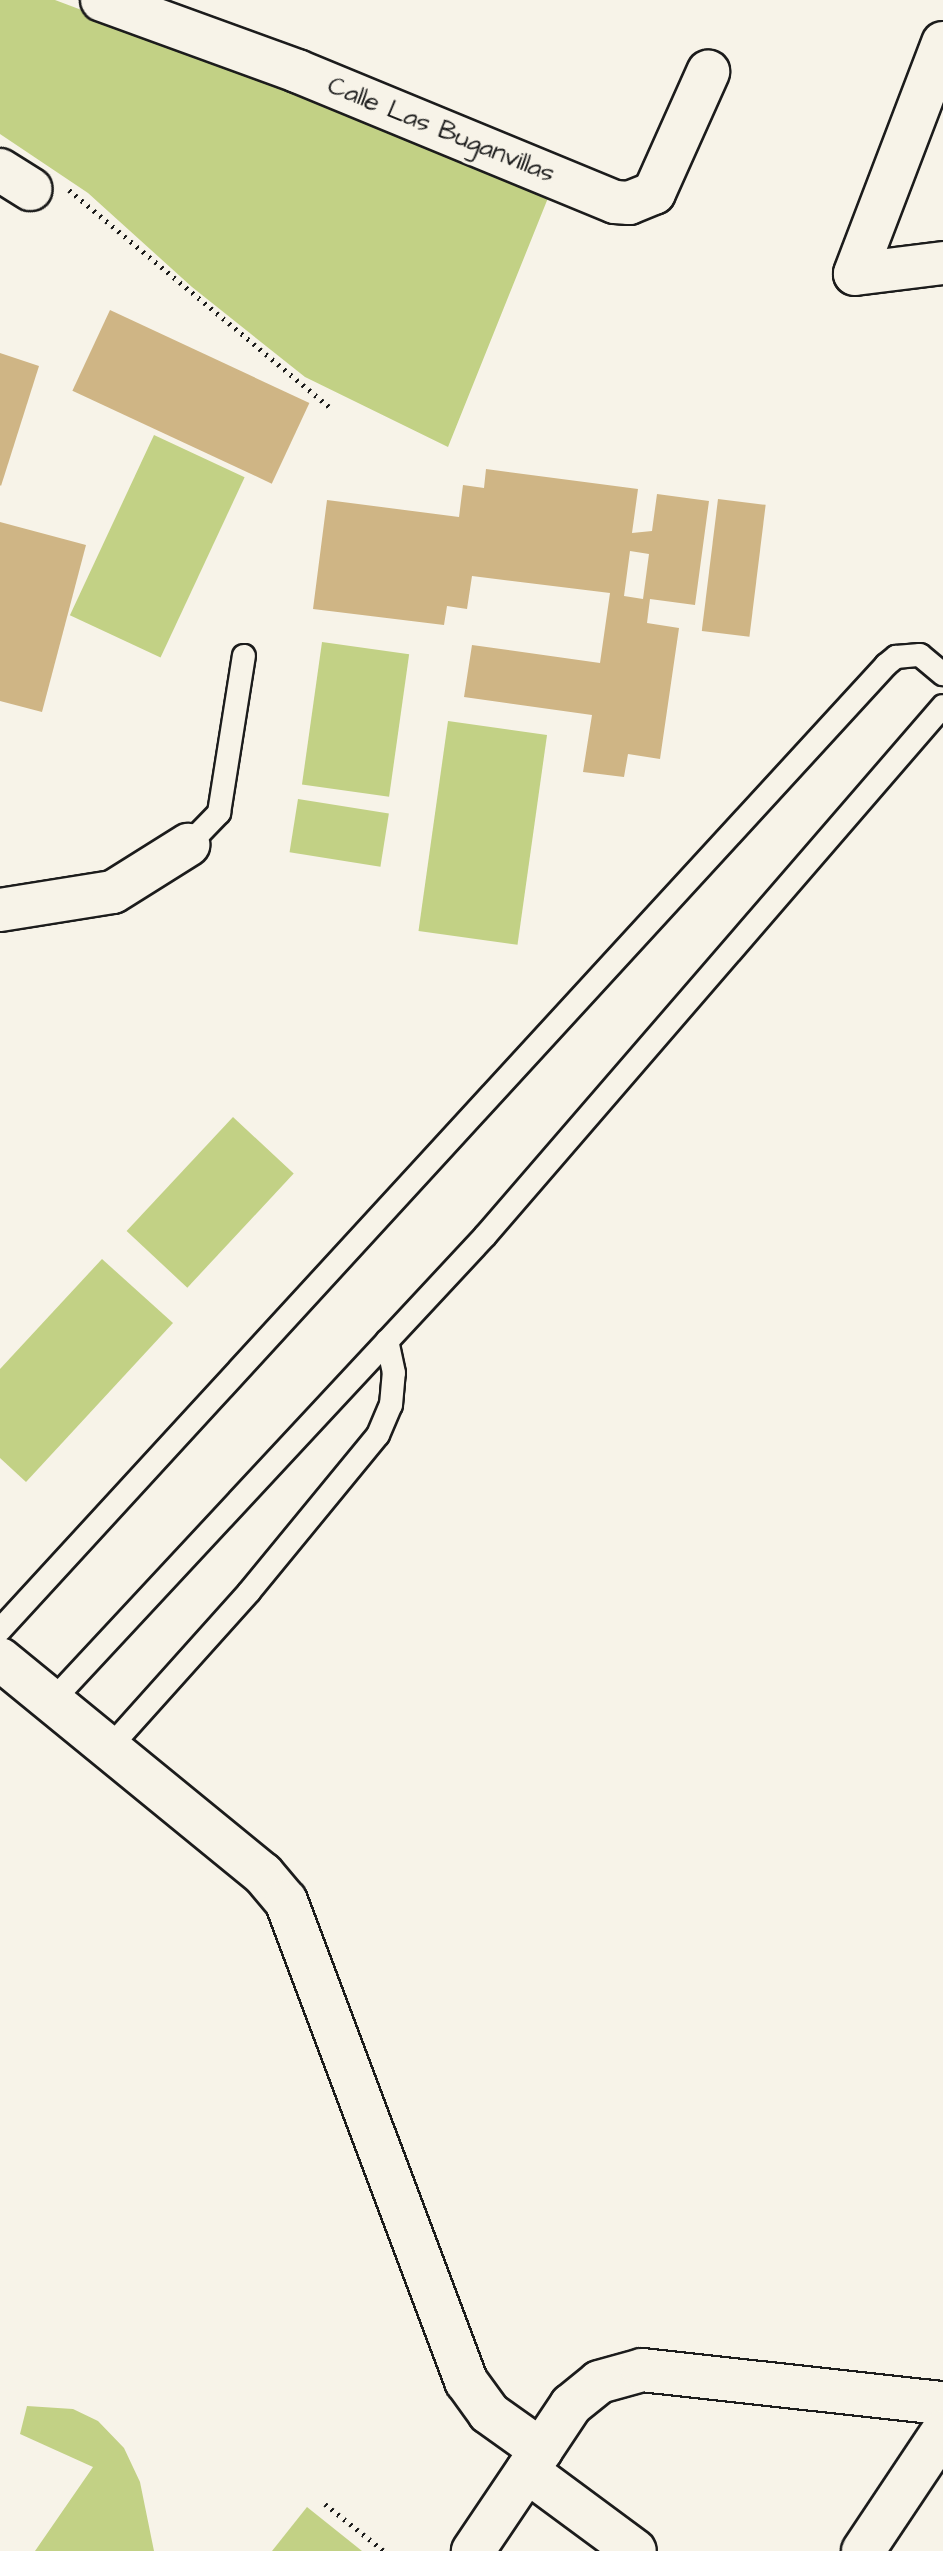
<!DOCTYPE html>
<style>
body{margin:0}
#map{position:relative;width:943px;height:2551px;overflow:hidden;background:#f7f3e8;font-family:"Architects Daughter",sans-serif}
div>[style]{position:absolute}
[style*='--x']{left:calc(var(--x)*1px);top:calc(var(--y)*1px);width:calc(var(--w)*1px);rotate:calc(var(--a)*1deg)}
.green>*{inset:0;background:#c2d185;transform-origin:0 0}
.building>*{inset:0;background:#cfb585;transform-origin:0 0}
.path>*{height:5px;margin-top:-2.5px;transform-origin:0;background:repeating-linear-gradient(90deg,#1c1c1c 0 2px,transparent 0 8px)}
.roads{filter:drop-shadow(2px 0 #1c1c1c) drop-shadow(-2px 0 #1c1c1c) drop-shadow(0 2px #1c1c1c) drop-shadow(0 -2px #1c1c1c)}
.lane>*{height:22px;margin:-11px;padding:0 11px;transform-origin:11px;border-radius:11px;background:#f7f3e8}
.street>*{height:42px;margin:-21px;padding:0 21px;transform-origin:21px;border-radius:21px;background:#f7f3e8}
span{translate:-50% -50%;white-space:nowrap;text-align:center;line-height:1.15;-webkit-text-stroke:6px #f7f3e8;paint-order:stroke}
.street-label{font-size:26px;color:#1c1c1c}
</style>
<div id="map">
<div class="green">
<div style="clip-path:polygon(0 0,55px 0,260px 77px,548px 198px,448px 447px,305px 377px,192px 287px,88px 193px,0 134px)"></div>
<div style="left:154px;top:435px;width:100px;height:199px;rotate:25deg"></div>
<div style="left:322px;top:642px;width:88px;height:144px;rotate:8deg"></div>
<div style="left:448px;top:721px;width:100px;height:212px;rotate:8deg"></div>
<div style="left:298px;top:799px;width:92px;height:54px;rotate:9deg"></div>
<div style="left:233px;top:1117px;width:83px;height:156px;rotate:43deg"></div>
<div style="clip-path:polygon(102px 1259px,173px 1323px,26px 1482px,0 1458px,0 1369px)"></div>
<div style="clip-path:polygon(27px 2406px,73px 2409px,98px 2421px,124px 2448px,140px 2482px,154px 2551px,35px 2551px,93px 2467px,20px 2434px)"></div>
<div style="clip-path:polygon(307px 2507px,362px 2551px,272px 2551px)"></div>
</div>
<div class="building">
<div style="left:110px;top:310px;width:220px;height:89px;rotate:25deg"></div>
<div style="clip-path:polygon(0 353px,39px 366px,1px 486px,0 485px)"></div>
<div style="clip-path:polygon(evenodd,486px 469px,638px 489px,632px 533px,652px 531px,657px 494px,709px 501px,695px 605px,650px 599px,647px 623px,679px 628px,660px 759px,628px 754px,624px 777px,583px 772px,592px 715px,464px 697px,472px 645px,600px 663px,610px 593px,472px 576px,467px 609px,447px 606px,444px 625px,313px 609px,327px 500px,459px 517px,463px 485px,484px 488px,486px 469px,630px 551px,649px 554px,643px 599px,624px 596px,630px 551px)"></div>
<div style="left:718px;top:499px;width:48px;height:133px;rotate:7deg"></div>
<div style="clip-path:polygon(0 522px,86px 545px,42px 712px,0 701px)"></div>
</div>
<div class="path">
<div style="--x:69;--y:190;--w:339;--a:39.8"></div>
<div style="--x:325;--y:2504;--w:75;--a:38.5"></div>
</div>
<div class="roads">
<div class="lane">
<div style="--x:188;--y:845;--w:45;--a:-45.9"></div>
<div style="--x:219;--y:813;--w:159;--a:-81"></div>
<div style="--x:0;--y:1630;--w:1310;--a:-47.44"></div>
<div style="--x:886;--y:665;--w:13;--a:-39"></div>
<div style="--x:896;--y:657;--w:24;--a:-5"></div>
<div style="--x:920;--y:655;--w:30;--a:40"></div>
<div style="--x:54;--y:1699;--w:633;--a:-47.05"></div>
<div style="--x:485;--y:1236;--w:700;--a:-49.17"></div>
<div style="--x:111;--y:1746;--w:207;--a:-48.1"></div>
<div style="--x:249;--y:1592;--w:203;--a:-50.6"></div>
<div style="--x:378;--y:1435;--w:33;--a:-67"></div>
<div style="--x:391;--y:1405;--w:32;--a:-85"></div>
<div style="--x:394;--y:1373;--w:33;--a:-102"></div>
</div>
<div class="street">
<div style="--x:102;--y:0;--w:208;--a:20"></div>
<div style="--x:297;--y:71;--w:344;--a:22.4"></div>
<div style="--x:615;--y:202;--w:14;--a:4"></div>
<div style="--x:629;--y:203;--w:27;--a:-22"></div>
<div style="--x:654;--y:193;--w:133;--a:-65.9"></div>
<div style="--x:943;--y:43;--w:247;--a:110.9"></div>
<div style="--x:855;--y:274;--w:89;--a:-7.1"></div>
<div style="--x:0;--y:170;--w:36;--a:32"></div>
<div style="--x:0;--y:910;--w:114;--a:-9.1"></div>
<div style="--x:113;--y:892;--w:89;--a:-32.1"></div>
<div style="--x:0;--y:1659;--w:340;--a:39.3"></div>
<div style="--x:263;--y:1874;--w:35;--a:50"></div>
<div style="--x:286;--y:1901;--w:513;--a:69.44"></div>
<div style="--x:466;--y:2381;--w:39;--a:54"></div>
<div style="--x:489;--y:2413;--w:64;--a:35.4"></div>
<div style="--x:541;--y:2450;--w:122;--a:124"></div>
<div style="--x:541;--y:2450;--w:54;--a:-56.3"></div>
<div style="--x:571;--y:2405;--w:36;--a:-39"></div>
<div style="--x:599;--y:2382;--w:45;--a:-15.6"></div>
<div style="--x:642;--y:2370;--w:303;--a:6.3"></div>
<div style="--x:527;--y:2471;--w:134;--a:36.5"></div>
<div style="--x:863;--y:2551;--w:144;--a:-56.3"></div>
</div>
</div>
<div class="street-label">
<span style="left:441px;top:130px;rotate:22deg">Calle Las Buganvillas</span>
</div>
</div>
